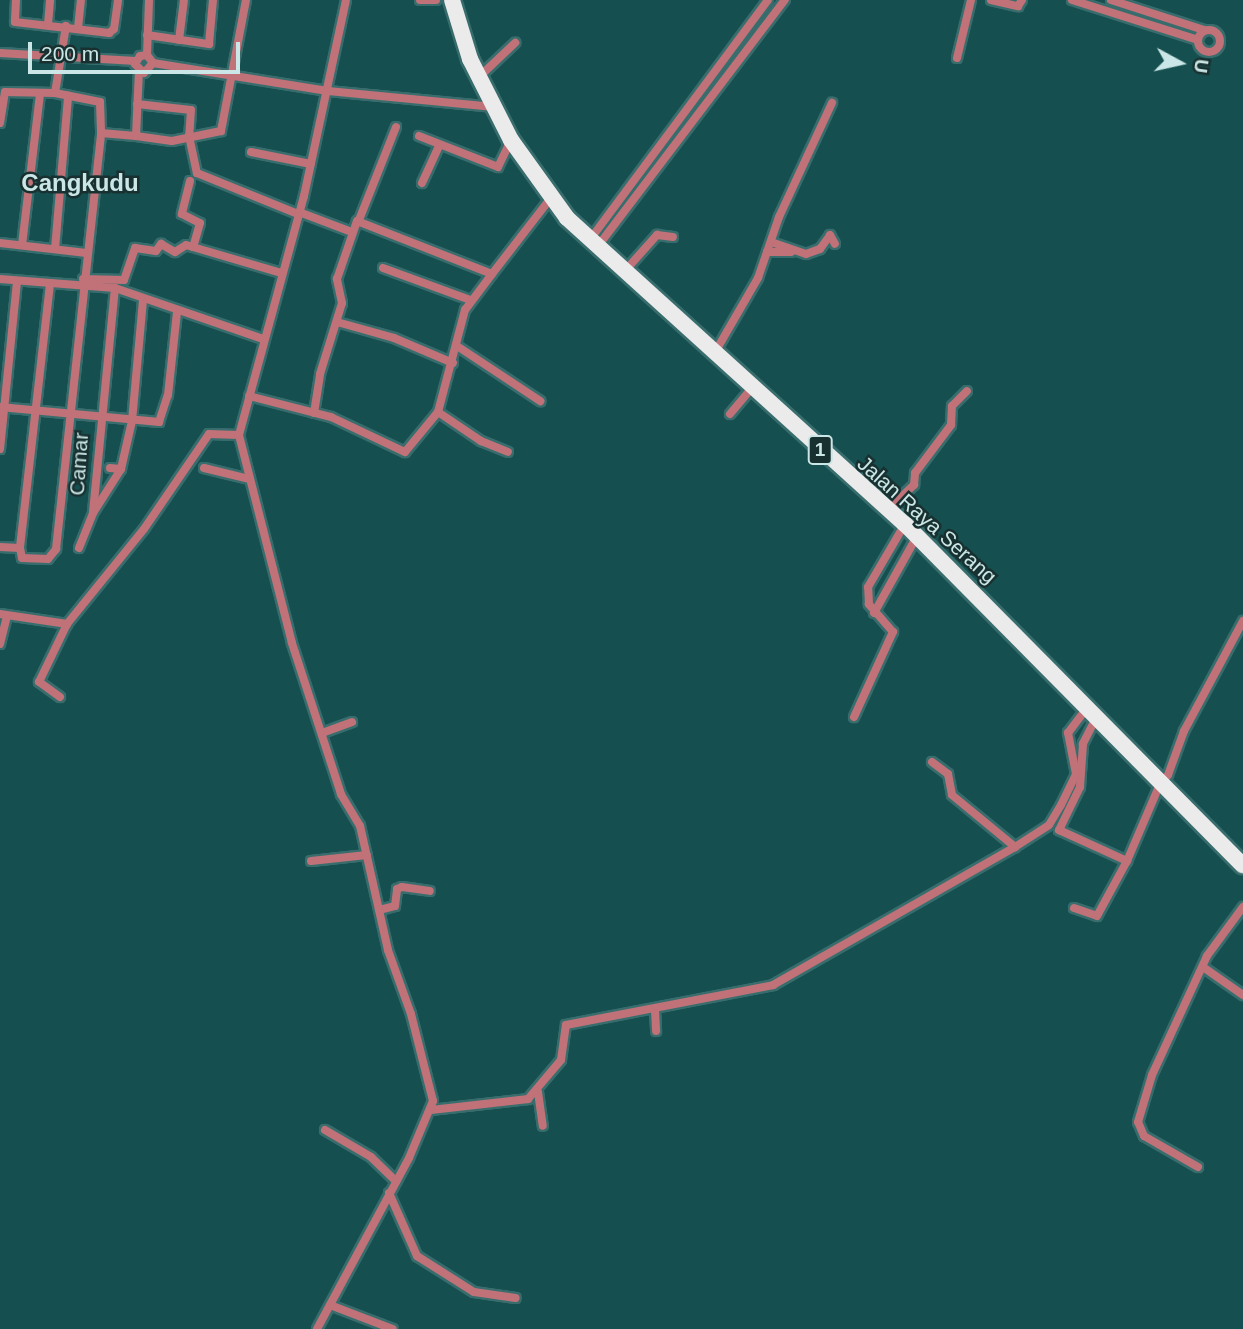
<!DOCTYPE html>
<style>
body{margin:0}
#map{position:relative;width:1243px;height:1329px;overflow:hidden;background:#154f4f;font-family:Helvetica,sans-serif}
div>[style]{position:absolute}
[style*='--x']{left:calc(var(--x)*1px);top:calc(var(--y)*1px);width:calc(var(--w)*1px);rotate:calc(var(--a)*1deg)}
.roads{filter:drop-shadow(2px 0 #396d6d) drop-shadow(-2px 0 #396d6d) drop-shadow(0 2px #396d6d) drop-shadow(0 -2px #396d6d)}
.street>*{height:8px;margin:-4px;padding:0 4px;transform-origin:4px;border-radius:4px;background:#c07278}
.street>.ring{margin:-4px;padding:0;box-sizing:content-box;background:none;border:8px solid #c07278;border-radius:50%}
.highway>*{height:16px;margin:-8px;padding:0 8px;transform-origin:8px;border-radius:8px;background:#ebebeb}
span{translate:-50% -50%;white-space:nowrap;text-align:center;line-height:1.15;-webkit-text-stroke:5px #193030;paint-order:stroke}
.shield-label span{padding:2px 5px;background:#193030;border:2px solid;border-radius:5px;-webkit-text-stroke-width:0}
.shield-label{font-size:19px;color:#cbe6e6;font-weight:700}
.street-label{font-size:21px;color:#cbe6e6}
.quarter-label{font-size:24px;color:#cbe6e6;font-weight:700}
.north{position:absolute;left:1145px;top:28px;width:70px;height:70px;-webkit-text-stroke:5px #193030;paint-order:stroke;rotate:98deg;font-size:19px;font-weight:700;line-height:28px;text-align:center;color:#cbe6e6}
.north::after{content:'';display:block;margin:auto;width:24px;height:32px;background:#cbe6e6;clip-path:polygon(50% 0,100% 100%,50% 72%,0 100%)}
.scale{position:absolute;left:28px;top:42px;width:212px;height:32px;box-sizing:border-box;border:4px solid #cbe6e6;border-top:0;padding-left:9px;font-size:21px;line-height:24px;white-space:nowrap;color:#cbe6e6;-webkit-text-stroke:5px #193030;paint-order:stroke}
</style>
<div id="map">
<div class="roads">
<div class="street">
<div style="--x:16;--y:0;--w:22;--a:93"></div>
<div style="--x:15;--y:22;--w:95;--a:6.7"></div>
<div style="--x:109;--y:33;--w:6;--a:-39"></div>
<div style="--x:114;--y:29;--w:29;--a:-82"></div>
<div style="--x:420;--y:0;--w:16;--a:0"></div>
<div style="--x:991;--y:0;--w:28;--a:13"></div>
<div style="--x:1018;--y:6;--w:7;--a:-56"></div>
<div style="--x:1072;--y:0;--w:132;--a:17.6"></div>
<div style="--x:1111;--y:0;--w:98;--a:17.9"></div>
<div style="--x:48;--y:24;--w:24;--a:-85"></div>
<div style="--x:78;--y:28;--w:28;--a:-84"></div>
<div class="ring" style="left:1198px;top:30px;width:14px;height:14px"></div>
<div style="--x:147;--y:35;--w:63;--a:8.3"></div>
<div style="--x:209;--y:44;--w:44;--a:-84.8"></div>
<div style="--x:179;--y:40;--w:40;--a:-82.9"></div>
<div style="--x:0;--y:53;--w:136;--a:3.4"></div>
<div style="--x:147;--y:55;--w:55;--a:-87.9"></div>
<div style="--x:957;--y:58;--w:60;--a:-76.4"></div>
<div style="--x:153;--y:63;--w:13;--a:132"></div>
<div style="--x:144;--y:73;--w:13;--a:-135"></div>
<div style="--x:135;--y:64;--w:9;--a:-58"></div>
<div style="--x:140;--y:56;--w:7;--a:-8"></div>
<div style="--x:147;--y:55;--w:10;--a:53"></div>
<div style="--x:153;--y:63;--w:177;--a:9.1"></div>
<div style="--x:328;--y:91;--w:167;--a:5.5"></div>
<div style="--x:479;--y:77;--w:50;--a:-43.4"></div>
<div style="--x:55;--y:93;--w:68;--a:-80.7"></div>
<div style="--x:137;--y:104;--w:54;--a:6.3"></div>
<div style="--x:191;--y:110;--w:26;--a:94"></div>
<div style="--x:189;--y:136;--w:38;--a:78"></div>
<div style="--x:197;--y:173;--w:109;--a:22.1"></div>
<div style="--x:0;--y:123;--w:31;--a:-81"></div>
<div style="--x:5;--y:92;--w:50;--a:1.1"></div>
<div style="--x:55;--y:93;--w:46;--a:11.3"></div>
<div style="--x:100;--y:102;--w:31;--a:88"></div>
<div style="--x:136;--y:136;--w:36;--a:8"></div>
<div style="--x:172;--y:141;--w:50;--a:-11.5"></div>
<div style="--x:221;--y:131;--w:133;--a:-79.2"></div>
<div style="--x:419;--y:136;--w:85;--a:21.4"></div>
<div style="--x:498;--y:167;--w:30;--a:-64"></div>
<div style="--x:251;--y:152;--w:61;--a:11.3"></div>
<div style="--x:190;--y:181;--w:34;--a:104"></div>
<div style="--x:182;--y:214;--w:20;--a:27"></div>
<div style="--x:200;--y:223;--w:25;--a:106"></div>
<div style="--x:422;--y:183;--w:41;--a:-65.3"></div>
<div style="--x:299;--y:212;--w:57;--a:20.7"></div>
<div style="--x:359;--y:220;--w:100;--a:-68.3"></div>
<div style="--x:589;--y:241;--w:300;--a:-53.4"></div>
<div style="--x:771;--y:242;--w:37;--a:19"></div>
<div style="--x:806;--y:254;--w:15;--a:-20"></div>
<div style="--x:820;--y:249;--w:17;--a:-54"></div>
<div style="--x:830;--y:235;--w:10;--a:61"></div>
<div style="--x:0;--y:243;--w:87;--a:6.6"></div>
<div style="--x:22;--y:245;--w:152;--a:-83.2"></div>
<div style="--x:598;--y:246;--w:309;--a:-52.8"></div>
<div style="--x:55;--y:249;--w:154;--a:-85.1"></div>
<div style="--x:767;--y:252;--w:24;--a:0"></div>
<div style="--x:383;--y:268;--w:93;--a:20.2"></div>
<div style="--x:624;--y:272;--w:50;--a:-48.3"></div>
<div style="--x:657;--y:235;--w:16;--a:7"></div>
<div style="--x:0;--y:279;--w:115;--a:4.5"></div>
<div style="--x:115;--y:288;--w:157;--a:19"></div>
<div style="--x:83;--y:279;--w:41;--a:1.4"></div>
<div style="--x:124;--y:280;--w:34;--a:-71"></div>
<div style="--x:135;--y:248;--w:21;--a:8"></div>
<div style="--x:156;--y:251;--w:9;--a:-54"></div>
<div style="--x:161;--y:244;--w:16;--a:30"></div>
<div style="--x:175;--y:252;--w:13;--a:-32"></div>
<div style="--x:186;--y:245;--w:99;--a:16.4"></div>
<div style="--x:50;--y:284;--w:266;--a:96.5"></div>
<div style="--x:20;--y:548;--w:10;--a:79"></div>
<div style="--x:22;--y:558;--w:26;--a:2"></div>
<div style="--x:48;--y:559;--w:13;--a:-51"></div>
<div style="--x:56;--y:549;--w:418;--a:-83.8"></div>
<div style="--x:101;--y:133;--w:35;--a:5"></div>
<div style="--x:136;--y:136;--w:65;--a:-87.4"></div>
<div style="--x:337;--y:322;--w:59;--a:15.7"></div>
<div style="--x:394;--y:338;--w:64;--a:23"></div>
<div style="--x:457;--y:346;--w:100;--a:33.5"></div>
<div style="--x:714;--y:354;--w:88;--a:-59.9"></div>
<div style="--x:758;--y:278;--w:65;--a:-71"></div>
<div style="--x:779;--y:217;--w:126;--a:-65.1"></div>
<div style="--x:249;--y:396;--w:85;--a:14.4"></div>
<div style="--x:331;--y:417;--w:82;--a:25.3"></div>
<div style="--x:405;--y:452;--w:52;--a:-50.5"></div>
<div style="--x:438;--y:412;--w:106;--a:-75.2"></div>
<div style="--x:465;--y:310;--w:45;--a:-53.1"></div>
<div style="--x:0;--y:407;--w:160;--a:5.4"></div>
<div style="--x:159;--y:422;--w:28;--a:-72"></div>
<div style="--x:168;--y:395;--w:83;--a:-83.8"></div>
<div style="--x:438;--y:412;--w:52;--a:34"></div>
<div style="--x:481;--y:441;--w:29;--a:22"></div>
<div style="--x:314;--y:413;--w:39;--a:-81"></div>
<div style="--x:320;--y:374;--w:74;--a:-72.8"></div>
<div style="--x:342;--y:303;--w:25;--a:-102"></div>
<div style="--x:337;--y:279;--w:61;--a:-71"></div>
<div style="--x:357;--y:221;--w:145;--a:21.4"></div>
<div style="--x:492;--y:274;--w:95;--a:-52.3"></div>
<div style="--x:730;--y:414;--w:34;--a:-50"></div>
<div style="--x:0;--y:449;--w:169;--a:-84.2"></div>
<div style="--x:110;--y:468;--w:11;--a:5"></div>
<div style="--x:204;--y:468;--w:46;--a:13.7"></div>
<div style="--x:889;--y:509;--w:35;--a:-44"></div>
<div style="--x:914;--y:485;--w:12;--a:-85"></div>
<div style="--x:915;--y:473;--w:60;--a:-53.1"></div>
<div style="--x:951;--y:425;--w:19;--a:-87"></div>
<div style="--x:952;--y:406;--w:21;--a:-45"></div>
<div style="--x:93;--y:512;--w:225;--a:-84.4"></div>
<div style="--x:0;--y:547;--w:20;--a:3"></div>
<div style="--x:79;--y:548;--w:38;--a:-68"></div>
<div style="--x:93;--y:513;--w:52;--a:-57.5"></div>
<div style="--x:121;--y:469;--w:49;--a:-77.1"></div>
<div style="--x:132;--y:421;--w:122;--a:-84.8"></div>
<div style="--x:874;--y:613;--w:88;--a:-60.8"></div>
<div style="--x:0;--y:614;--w:68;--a:8.5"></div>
<div style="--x:67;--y:624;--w:122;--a:-51"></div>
<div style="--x:144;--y:529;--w:115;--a:-55.6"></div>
<div style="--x:209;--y:434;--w:30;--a:2"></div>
<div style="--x:0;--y:644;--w:29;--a:-76"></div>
<div style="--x:60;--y:697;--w:26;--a:-144"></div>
<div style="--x:39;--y:682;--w:64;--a:-64.2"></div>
<div style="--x:854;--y:717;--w:94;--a:-65.4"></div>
<div style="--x:893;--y:632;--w:37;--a:-131"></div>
<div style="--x:869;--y:604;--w:17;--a:-93"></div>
<div style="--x:868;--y:587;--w:73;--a:-59.6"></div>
<div style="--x:1096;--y:718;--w:29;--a:117"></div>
<div style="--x:1083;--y:744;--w:43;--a:94"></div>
<div style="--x:1080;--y:787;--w:48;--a:116"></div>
<div style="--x:1059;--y:830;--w:75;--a:24.5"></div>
<div style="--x:1127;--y:861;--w:84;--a:-66.8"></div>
<div style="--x:1160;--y:784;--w:12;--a:-48"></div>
<div style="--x:1168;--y:775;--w:47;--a:-70"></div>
<div style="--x:1184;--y:731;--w:125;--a:-61.8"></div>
<div style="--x:322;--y:733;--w:32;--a:-20"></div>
<div style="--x:932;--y:762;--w:20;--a:37"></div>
<div style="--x:948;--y:774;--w:21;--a:79"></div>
<div style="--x:952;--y:795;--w:82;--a:39.5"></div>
<div style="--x:311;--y:861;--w:56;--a:-6.1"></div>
<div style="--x:1074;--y:908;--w:24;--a:19"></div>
<div style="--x:1097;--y:916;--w:63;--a:-61.4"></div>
<div style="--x:379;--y:910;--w:16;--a:-14"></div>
<div style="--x:395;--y:906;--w:17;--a:-83"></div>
<div style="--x:397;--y:889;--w:5;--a:-22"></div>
<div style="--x:402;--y:887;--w:28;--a:8"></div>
<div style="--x:1203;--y:967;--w:49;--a:35"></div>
<div style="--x:655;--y:1010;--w:21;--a:87"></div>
<div style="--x:538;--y:1092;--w:34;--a:82"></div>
<div style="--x:431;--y:1110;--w:98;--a:-6.5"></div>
<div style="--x:528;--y:1099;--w:51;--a:-49.8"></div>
<div style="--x:561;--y:1060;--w:35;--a:-82"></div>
<div style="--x:566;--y:1025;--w:211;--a:-10.9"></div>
<div style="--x:773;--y:985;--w:279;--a:-29.7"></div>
<div style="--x:1015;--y:847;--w:40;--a:-32.9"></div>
<div style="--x:1049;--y:825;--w:23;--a:-59"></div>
<div style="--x:1061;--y:805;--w:34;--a:-64"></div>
<div style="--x:1076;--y:774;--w:42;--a:-101"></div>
<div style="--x:1068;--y:733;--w:30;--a:-53"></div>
<div style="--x:325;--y:1130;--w:53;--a:30.4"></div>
<div style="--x:371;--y:1157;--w:35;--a:44"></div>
<div style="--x:1198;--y:1167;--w:62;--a:-150.1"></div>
<div style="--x:1144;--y:1136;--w:15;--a:-113"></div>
<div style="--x:1138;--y:1122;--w:49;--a:-73.4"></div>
<div style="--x:1152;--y:1075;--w:131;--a:-65.2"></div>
<div style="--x:1207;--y:956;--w:61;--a:-53.7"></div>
<div style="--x:389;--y:1193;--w:69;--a:66"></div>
<div style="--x:417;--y:1256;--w:67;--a:32.3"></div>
<div style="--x:474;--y:1292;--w:42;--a:8.1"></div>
<div style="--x:330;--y:1305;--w:67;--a:20.9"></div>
<div style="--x:317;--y:1329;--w:194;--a:-61.7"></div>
<div style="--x:409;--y:1158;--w:62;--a:-67.2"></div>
<div style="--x:433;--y:1101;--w:90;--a:-104.2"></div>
<div style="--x:411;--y:1014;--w:68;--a:-109.8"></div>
<div style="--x:388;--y:950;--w:127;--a:-102.7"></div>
<div style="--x:360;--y:826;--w:37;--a:-121"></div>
<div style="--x:341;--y:794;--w:159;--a:-108"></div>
<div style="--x:292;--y:643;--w:215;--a:-104.3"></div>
<div style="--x:239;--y:435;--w:248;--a:-74.8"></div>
<div style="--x:304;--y:196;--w:200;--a:-77.9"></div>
</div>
<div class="highway">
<div style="--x:452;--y:0;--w:62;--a:73"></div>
<div style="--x:470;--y:59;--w:91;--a:63.2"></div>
<div style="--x:511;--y:140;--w:96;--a:54.3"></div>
<div style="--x:567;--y:218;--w:456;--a:42.2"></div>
<div style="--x:905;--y:524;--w:480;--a:45.3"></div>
</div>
</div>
<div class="shield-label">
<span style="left:820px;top:450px">1</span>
</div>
<div class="street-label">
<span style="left:79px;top:464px;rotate:-86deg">Camar</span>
<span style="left:927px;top:520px;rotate:42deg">Jalan Raya Serang</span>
</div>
<div class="quarter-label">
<span style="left:80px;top:183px">Cangkudu</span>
</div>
<div class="north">U</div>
<div class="scale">200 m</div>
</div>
